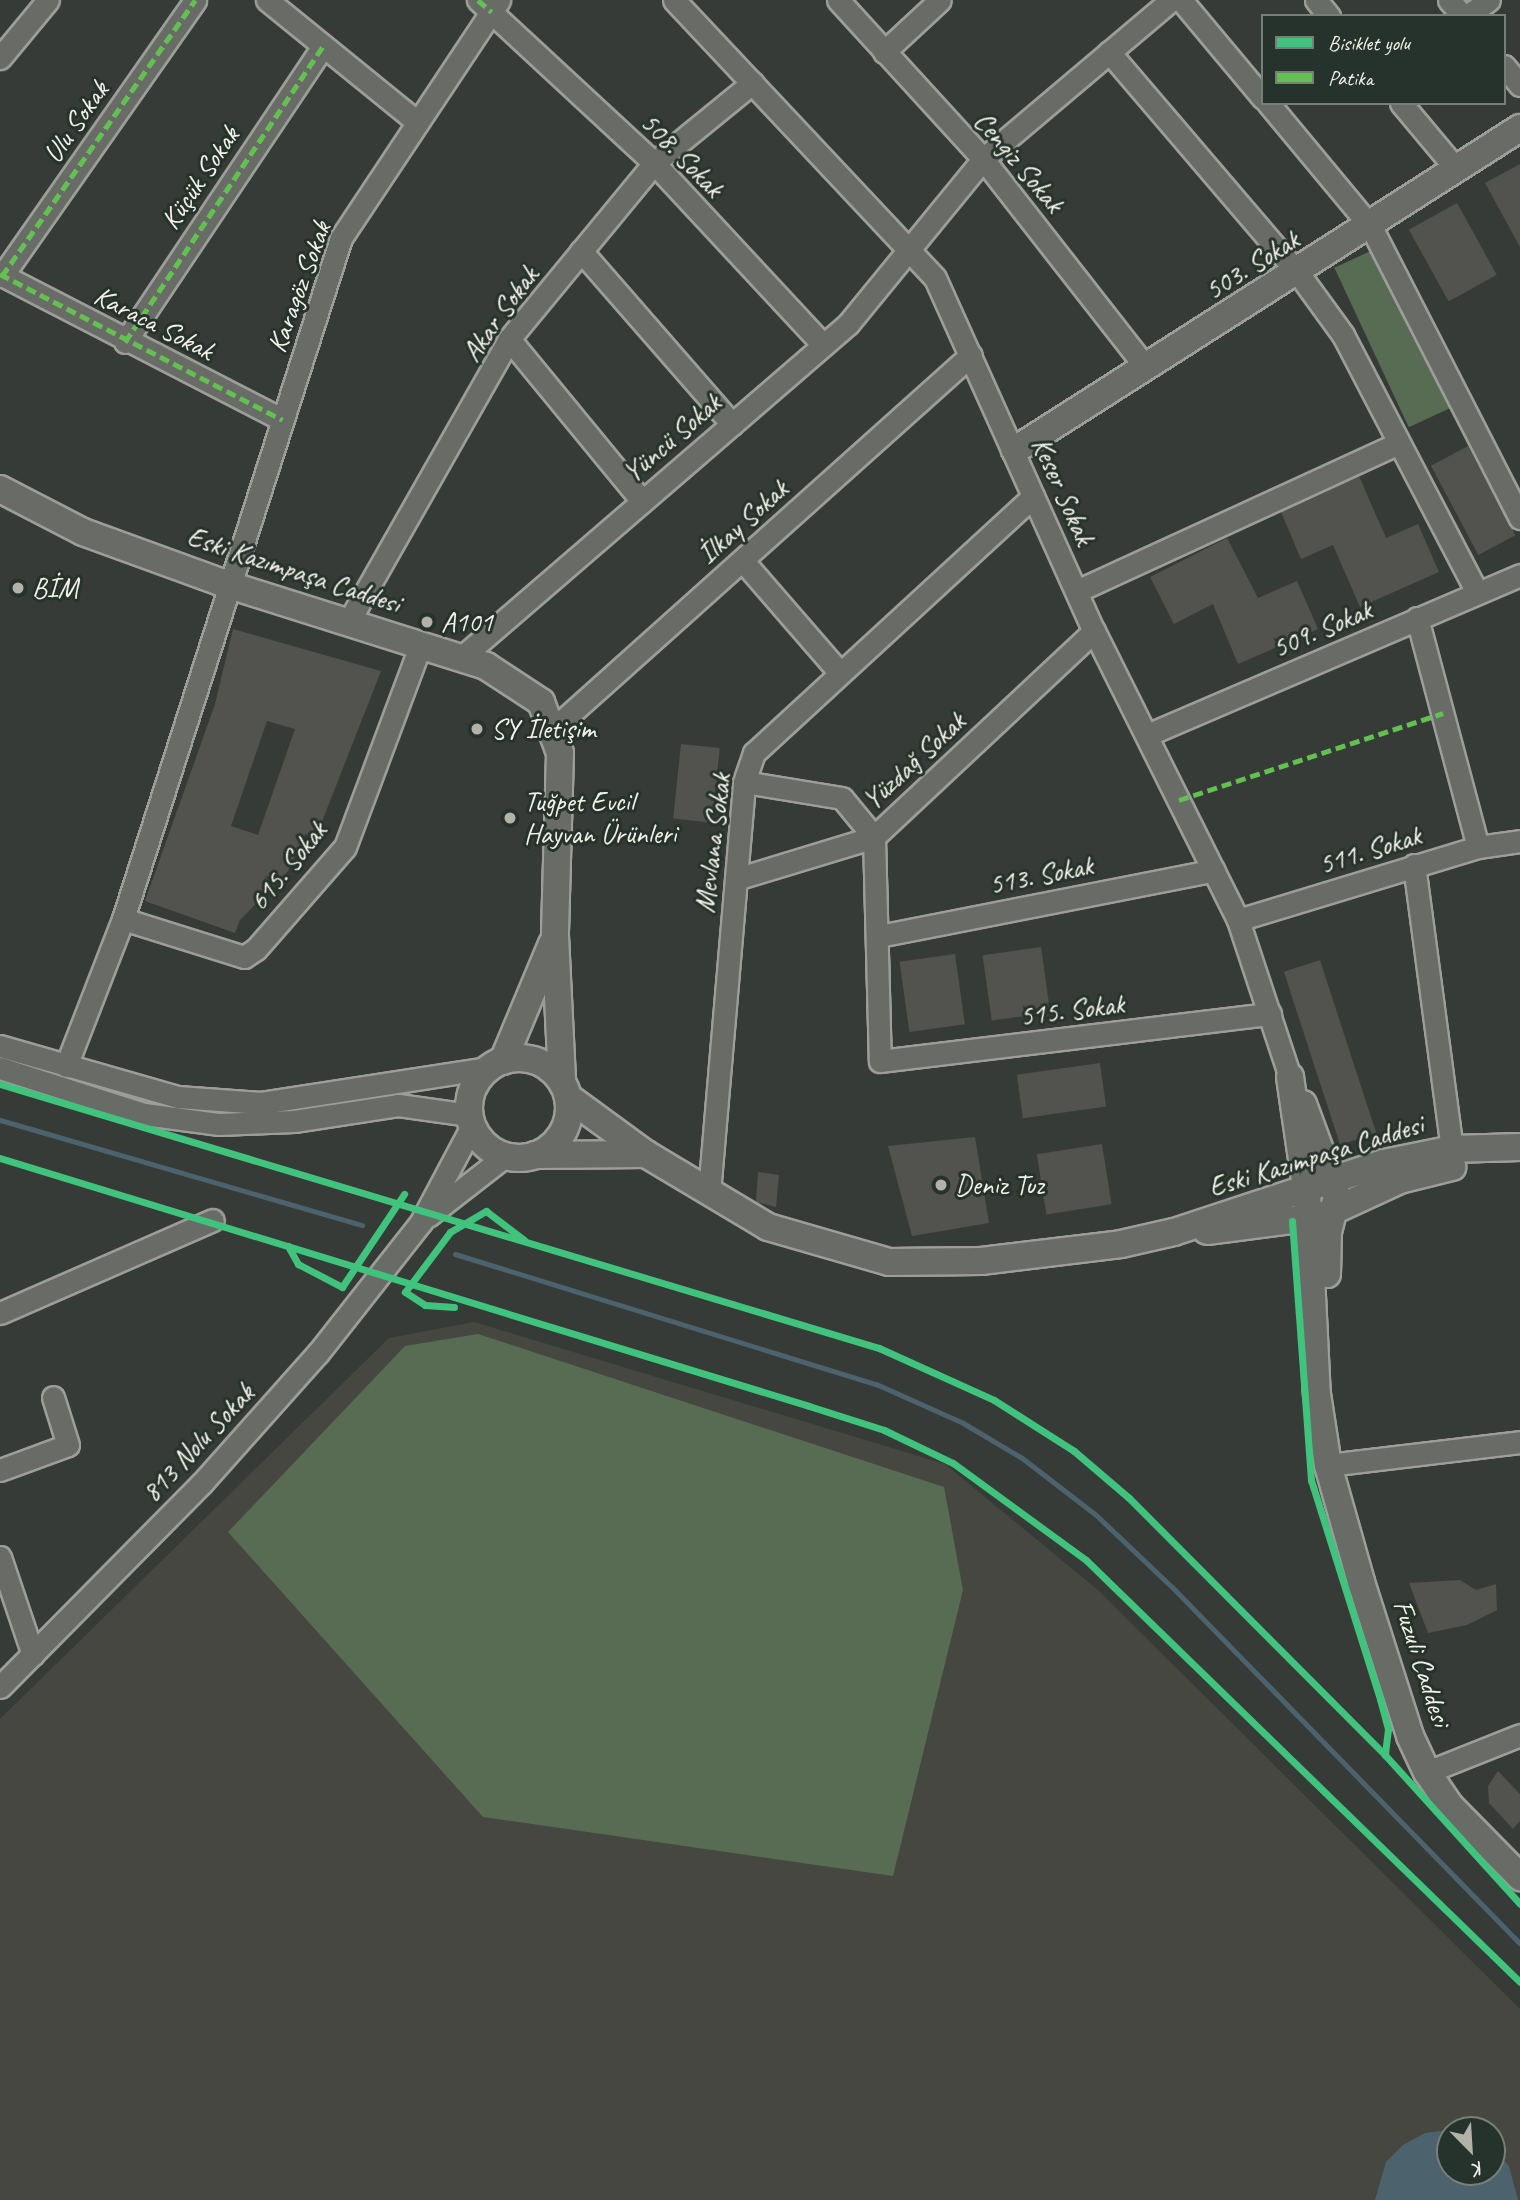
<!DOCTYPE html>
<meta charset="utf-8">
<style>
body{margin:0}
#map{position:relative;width:1520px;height:2200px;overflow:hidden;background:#373b37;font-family:Caveat,sans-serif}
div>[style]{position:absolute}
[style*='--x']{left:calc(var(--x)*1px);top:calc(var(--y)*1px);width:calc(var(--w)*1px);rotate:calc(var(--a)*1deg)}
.built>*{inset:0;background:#454740}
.green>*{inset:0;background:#586c54;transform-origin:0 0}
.water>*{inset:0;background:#4c636d}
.stream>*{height:5px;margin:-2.5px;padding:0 2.5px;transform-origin:2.5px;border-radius:2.5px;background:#4c636d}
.building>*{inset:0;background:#52524e;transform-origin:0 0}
.roads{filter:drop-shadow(2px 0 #9d9e9b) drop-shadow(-2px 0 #9d9e9b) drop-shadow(0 2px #9d9e9b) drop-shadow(0 -2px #9d9e9b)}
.minor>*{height:21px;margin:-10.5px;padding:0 10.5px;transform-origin:10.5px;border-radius:10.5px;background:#686b66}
.tertiary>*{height:26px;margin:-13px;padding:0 13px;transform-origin:13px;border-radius:13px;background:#686b66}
.tertiary>.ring{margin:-13px;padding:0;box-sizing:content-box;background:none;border:26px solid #686b66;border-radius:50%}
.quiet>*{height:5px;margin-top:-2.5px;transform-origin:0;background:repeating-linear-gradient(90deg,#63c152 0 10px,transparent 0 15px)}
.cycleway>*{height:7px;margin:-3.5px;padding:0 3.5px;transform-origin:3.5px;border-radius:3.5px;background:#40c37c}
.dots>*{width:19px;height:19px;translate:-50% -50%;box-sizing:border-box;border:4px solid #26332d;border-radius:50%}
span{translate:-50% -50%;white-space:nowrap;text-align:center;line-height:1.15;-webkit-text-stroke:6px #26332d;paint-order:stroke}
.street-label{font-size:28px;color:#f4f1e8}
.poi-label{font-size:28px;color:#f4f1e8}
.left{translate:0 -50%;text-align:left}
.legend{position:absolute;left:1261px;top:14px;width:245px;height:91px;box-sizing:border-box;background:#26332d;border:2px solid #787f78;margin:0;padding:9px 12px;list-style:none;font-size:21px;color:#f4f1e8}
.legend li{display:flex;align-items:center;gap:14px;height:35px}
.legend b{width:35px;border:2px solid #787f78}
.north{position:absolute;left:1436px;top:2116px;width:70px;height:70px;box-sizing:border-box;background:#26332d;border:2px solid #787f78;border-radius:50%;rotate:156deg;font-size:19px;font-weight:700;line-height:28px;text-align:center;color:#f4f1e8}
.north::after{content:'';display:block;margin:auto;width:24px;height:32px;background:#b2b1aa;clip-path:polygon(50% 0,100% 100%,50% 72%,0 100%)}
</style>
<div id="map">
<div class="built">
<div style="clip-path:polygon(evenodd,474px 1322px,945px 1464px,1099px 1591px,1520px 2009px,1520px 2200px,0 2200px,0 1719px,389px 1338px,474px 1322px,1450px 2130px,1492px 2130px,1492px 2172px,1450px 2172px,1450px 2130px)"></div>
</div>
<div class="green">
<div style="left:1377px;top:248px;width:176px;height:47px;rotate:65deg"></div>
<div style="clip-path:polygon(478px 1334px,944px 1487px,963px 1590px,893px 1876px,483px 1817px,228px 1532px,405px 1346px)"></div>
</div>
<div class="water">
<div style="clip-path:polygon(1449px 2130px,1450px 2172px,1492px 2172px,1492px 2147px,1509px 2166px,1518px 2200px,1375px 2200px,1386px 2162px,1403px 2145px,1425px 2133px)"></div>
</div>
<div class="stream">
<div style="--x:0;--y:1120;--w:377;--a:16.2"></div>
<div style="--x:455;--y:1254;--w:441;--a:17.2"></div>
<div style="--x:876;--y:1384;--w:95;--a:24.1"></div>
<div style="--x:963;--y:1423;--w:69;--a:30.7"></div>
<div style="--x:1022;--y:1458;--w:93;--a:37.6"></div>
<div style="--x:1096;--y:1515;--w:105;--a:43.5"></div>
<div style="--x:1172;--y:1587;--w:498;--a:45.7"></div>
</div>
<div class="building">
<div style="clip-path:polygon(1520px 164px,1520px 247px,1485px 183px)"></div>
<div style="left:1457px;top:203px;width:82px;height:55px;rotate:61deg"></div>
<div style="left:1468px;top:446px;width:101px;height:42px;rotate:62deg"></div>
<div style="clip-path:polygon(1359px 476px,1386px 538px,1418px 524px,1439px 572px,1360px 607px,1333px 545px,1301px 559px,1281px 512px)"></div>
<div style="clip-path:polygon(1227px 538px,1258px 598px,1297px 581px,1318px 629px,1238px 664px,1213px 604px,1174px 624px,1150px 577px)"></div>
<div style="clip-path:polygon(evenodd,233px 629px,381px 671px,316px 837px,305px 834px,288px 871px,240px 920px,235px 933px,145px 901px,215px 704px,233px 629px,267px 721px,295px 729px,258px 835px,231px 826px,267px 721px)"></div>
<div style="left:681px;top:744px;width:39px;height:75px;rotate:6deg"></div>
<div style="left:1041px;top:947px;width:66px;height:59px;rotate:82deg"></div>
<div style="left:955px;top:954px;width:71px;height:56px;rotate:82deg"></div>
<div style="left:1320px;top:960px;width:182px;height:38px;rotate:72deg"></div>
<div style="left:1100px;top:1063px;width:44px;height:84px;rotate:82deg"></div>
<div style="clip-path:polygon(975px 1137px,989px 1223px,912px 1236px,888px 1146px)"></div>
<div style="left:1102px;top:1144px;width:61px;height:66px;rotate:81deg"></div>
<div style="clip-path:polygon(758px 1172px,779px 1175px,776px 1207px,756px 1202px)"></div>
<div style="clip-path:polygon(1460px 1580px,1476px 1590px,1496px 1584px,1497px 1610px,1467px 1625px,1428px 1633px,1409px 1583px)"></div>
<div style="clip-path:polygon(1498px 1771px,1520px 1794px,1520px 1821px,1513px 1829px,1489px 1803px,1488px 1786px)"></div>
</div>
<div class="roads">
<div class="minor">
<div style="--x:267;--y:0;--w:192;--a:39.1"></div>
<div style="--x:478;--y:0;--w:240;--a:42.8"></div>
<div style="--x:654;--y:163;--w:248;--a:47.1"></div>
<div style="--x:674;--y:0;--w:381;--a:46.8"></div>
<div style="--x:935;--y:278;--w:387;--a:65.8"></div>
<div style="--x:1094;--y:631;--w:323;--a:63.5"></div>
<div style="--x:1238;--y:920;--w:165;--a:71.7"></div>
<div style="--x:838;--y:0;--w:215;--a:47.6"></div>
<div style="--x:983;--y:159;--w:265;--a:52"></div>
<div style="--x:1181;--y:0;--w:128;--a:50.1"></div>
<div style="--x:1316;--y:0;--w:21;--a:51"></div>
<div style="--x:1449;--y:0;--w:21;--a:49"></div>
<div style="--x:1467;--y:16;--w:27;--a:-36"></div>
<div style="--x:884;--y:52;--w:76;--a:-42.9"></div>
<div style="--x:1109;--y:52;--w:291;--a:49.5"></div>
<div style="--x:1298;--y:273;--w:77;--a:54"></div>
<div style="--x:1343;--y:335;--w:288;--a:62.5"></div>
<div style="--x:0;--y:58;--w:75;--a:-50.4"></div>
<div style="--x:1504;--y:66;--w:25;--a:50"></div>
<div style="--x:1268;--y:103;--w:161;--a:50.3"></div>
<div style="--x:1371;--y:227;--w:327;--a:62.9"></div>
<div style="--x:1401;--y:103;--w:87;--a:50.1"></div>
<div style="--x:581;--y:251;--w:230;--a:48.9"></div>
<div style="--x:0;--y:274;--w:318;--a:27.3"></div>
<div style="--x:2;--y:276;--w:337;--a:-55"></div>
<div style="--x:509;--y:339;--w:210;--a:50.6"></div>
<div style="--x:125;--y:342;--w:356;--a:-56.2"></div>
<div style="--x:743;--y:561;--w:148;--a:49.1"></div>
<div style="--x:1077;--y:591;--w:354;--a:-24.7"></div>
<div style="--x:1417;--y:618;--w:237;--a:75.1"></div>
<div style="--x:349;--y:621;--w:324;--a:-60.4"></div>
<div style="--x:509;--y:339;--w:228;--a:-50.5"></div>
<div style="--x:654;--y:163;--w:127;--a:-39.2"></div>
<div style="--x:1094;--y:631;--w:301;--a:136.9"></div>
<div style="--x:874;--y:837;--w:224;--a:88.5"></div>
<div style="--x:880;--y:1061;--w:393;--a:-6.9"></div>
<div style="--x:462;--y:657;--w:510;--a:-40.78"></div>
<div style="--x:848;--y:324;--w:213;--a:-50.7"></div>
<div style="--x:983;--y:159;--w:246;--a:-40.2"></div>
<div style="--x:552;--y:730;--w:562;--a:-41.83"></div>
<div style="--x:1147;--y:735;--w:406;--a:-23.2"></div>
<div style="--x:1414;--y:865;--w:287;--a:82.4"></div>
<div style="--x:736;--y:879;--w:144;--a:-16.9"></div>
<div style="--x:874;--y:837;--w:50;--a:-129.4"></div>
<div style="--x:842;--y:798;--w:99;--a:-170.7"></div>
<div style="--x:123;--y:919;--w:127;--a:17.4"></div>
<div style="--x:244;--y:957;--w:14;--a:-34"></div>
<div style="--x:256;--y:949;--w:135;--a:-48.9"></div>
<div style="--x:345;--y:847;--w:217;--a:-69.5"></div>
<div style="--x:1238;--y:920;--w:251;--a:-16.9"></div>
<div style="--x:1478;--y:847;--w:42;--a:-8.1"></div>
<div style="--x:879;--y:936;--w:341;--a:-11.1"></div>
<div style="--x:0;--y:1046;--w:185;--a:16"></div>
<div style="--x:178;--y:1097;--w:83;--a:4.1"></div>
<div style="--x:261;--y:1103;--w:230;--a:-8.8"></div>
<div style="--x:66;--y:1066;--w:158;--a:-68.8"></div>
<div style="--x:123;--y:919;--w:715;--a:-72.25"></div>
<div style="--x:341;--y:238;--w:286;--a:-56.4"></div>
<div style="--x:0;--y:1068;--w:151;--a:17.7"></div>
<div style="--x:144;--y:1114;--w:76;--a:7.6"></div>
<div style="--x:219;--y:1124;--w:75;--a:-2.3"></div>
<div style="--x:294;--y:1121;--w:105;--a:-8.7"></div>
<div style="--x:398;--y:1105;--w:72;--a:8"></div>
<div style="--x:709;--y:1193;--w:412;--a:-85.1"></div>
<div style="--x:744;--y:782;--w:31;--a:-71"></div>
<div style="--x:754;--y:753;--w:379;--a:-42.6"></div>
<div style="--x:428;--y:1216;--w:98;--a:-37.9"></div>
<div style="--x:0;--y:1313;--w:232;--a:-23.6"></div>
<div style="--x:1328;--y:1465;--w:193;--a:-6.8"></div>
<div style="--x:0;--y:1470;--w:72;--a:-20.2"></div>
<div style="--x:68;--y:1445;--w:50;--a:-107.4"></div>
<div style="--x:0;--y:1557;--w:103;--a:71.4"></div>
<div style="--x:0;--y:1687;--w:287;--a:-45.3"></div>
<div style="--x:202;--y:1483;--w:174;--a:-48.3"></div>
<div style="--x:318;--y:1353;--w:167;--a:-51.8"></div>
<div style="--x:421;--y:1222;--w:109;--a:-62"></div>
<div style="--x:1427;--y:1772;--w:100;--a:-21.7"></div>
</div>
<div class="tertiary">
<div style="--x:1015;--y:450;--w:599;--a:-32.52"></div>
<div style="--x:0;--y:489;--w:93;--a:27.4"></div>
<div style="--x:83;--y:532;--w:152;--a:20"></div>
<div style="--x:226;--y:584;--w:273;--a:17.5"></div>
<div style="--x:486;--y:666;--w:66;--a:33.2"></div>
<div style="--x:541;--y:702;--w:54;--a:69.6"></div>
<div style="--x:560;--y:753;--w:183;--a:91.6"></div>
<div style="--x:555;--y:936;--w:145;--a:87.2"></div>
<div class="ring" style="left:469px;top:1058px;width:74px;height:74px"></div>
<div style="--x:503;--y:1061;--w:127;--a:-67.3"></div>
<div style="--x:1290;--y:1077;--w:117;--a:81.7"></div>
<div style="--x:1307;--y:1193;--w:201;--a:87.2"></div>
<div style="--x:1317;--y:1394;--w:72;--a:81.2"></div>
<div style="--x:1328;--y:1465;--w:122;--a:74.2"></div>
<div style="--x:1361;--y:1582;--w:162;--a:72.3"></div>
<div style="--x:1410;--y:1736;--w:40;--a:65"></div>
<div style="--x:1427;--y:1772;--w:41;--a:55.9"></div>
<div style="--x:1450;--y:1806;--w:100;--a:45.4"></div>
<div style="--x:568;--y:1097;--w:97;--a:36.2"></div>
<div style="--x:646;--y:1154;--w:142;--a:30.9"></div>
<div style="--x:768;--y:1227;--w:126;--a:16.1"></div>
<div style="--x:889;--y:1262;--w:92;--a:-0.6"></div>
<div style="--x:981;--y:1261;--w:141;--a:-6.9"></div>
<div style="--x:1121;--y:1244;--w:54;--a:-12.8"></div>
<div style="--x:1174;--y:1232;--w:221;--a:-18.2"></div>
<div style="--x:1384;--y:1163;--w:69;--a:-11.6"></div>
<div style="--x:1452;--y:1149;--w:68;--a:-1.7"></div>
<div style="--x:1303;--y:1104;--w:98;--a:69.7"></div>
<div style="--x:1337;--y:1196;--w:36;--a:104"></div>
<div style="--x:1328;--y:1231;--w:43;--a:91.3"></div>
<div style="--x:535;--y:1155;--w:111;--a:-0.5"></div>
<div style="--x:1207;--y:1231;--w:116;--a:-7.4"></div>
<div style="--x:1322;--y:1216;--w:86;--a:-24.8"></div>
<div style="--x:1400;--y:1180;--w:54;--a:-14"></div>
</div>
</div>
<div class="quiet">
<div style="--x:478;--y:0;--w:18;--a:41"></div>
<div style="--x:0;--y:274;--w:318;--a:27.3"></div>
<div style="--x:2;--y:276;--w:337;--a:-55"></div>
<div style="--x:125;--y:342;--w:356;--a:-56.2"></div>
<div style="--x:1179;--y:800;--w:278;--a:-18.2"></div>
</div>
<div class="cycleway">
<div style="--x:0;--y:1084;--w:918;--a:16.72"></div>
<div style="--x:879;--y:1348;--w:126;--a:24.3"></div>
<div style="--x:994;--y:1400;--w:95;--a:32.5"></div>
<div style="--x:1074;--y:1451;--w:72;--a:40.5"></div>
<div style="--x:1129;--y:1498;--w:363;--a:45.1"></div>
<div style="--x:1385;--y:1755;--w:201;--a:47.8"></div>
<div style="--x:0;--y:1158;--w:846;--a:17.04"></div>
<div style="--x:809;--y:1406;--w:79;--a:17.7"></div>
<div style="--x:884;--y:1430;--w:76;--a:25.6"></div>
<div style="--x:953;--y:1463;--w:165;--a:36.1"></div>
<div style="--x:1086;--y:1560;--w:605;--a:44.2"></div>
<div style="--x:1292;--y:1221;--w:260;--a:85.8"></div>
<div style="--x:1311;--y:1480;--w:230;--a:72.5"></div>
<div style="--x:1380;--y:1699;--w:31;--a:75"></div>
<div style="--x:1388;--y:1729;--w:26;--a:97"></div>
<div style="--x:288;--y:1246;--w:21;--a:61"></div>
<div style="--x:298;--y:1264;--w:50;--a:27.6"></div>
<div style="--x:342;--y:1287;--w:112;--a:-56.3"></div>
<div style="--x:454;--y:1307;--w:29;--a:-176"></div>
<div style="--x:425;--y:1305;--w:24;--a:-147"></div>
<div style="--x:405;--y:1292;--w:75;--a:-53.1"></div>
<div style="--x:450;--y:1232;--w:42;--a:-30.3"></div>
<div style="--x:486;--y:1211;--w:48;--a:37.3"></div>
</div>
<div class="dots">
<div style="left:18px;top:588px;background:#b2b1aa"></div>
<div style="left:427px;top:622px;background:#b2b1aa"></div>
<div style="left:477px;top:729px;background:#b2b1aa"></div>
<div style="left:510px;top:818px;background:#b2b1aa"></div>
<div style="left:941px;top:1185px;background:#b2b1aa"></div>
</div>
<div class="street-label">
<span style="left:76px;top:122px;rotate:-55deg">Ulu Sokak</span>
<span style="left:682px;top:155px;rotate:46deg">508. Sokak</span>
<span style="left:1019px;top:162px;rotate:50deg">Cengiz Sokak</span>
<span style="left:200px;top:178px;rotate:-56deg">Küçük Sokak</span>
<span style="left:1252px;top:265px;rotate:-32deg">503. Sokak</span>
<span style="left:299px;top:287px;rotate:-70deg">Karagöz Sokak</span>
<span style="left:500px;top:314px;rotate:-54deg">Akar Sokak</span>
<span style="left:154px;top:323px;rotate:27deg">Karaca Sokak</span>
<span style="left:672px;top:438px;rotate:-41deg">Yüncü Sokak</span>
<span style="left:1063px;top:491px;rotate:66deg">Keser Sokak</span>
<span style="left:743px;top:522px;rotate:-42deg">İlkay Sokak</span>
<span style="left:294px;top:570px;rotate:18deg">Eski Kazımpaşa Caddesi</span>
<span style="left:1322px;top:629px;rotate:-23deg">509. Sokak</span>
<span style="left:914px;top:761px;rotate:-43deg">Yüzdağ Sokak</span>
<span style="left:713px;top:843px;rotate:-83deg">Mevlana Sokak</span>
<span style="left:1370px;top:850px;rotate:-17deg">511. Sokak</span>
<span style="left:288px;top:866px;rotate:-51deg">615. Sokak</span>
<span style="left:1041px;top:875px;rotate:-11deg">513. Sokak</span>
<span style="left:1072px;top:1010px;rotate:-7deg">515. Sokak</span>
<span style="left:1316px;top:1156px;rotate:-17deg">Eski Kazımpaşa Caddesi</span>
<span style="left:198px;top:1443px;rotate:-47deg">813 Nolu Sokak</span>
<span style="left:1422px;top:1663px;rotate:72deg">Fuzuli Caddesi</span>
</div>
<div class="poi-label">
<span class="left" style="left:32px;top:588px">BİM</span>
<span class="left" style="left:441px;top:622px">A101</span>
<span class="left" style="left:491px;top:729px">SY İletişim</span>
<span class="left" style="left:524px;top:818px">Tuğpet Evcil<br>Hayvan Ürünleri</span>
<span class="left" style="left:955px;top:1185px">Deniz Tuz</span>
</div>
<ul class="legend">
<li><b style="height:9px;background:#40c37c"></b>Bisiklet yolu</li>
<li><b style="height:9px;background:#63c152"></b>Patika</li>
</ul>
<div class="north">K</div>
</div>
